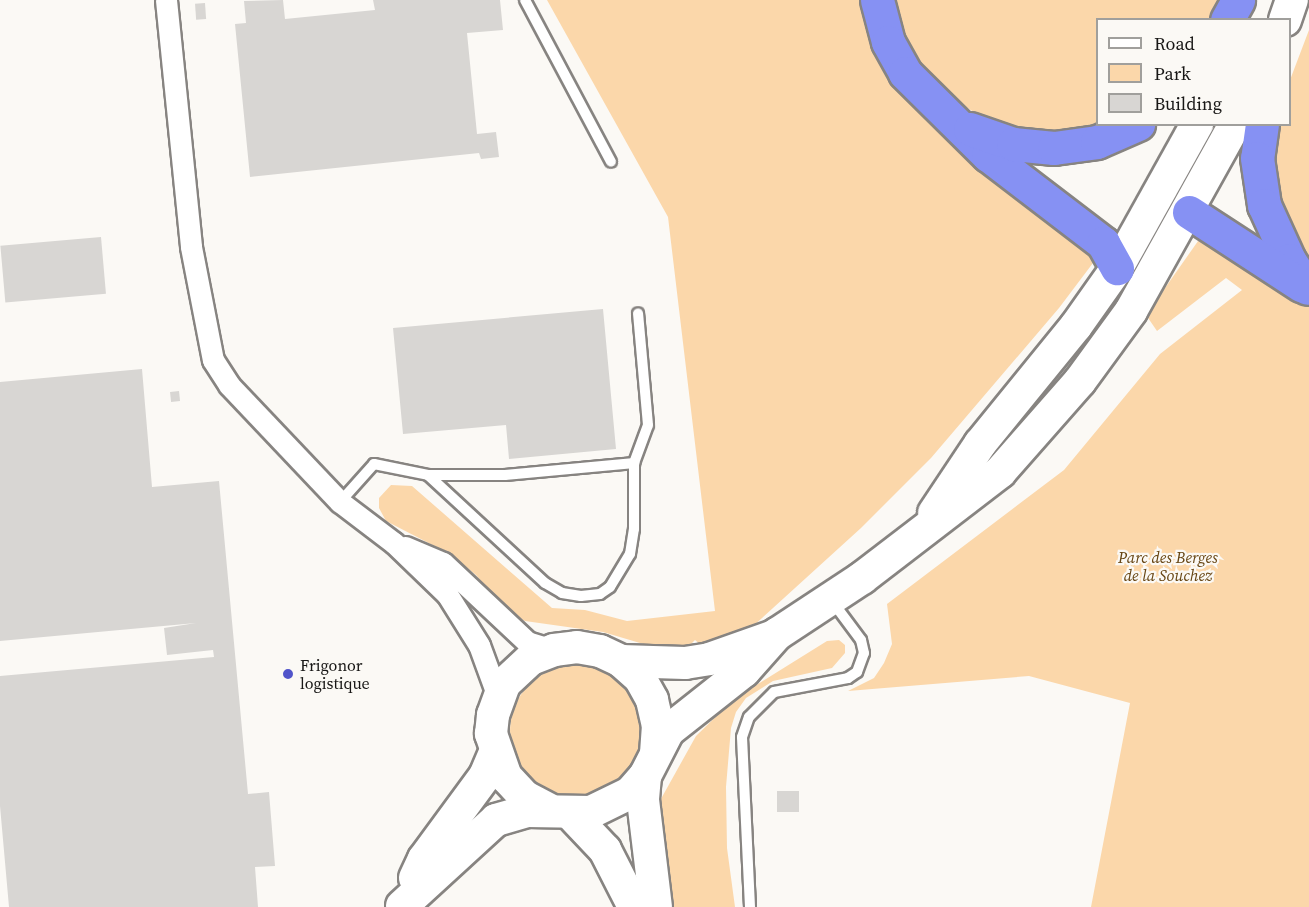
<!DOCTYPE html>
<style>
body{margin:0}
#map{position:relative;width:1309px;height:907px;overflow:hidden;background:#fbf9f5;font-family:"Source Serif 4",serif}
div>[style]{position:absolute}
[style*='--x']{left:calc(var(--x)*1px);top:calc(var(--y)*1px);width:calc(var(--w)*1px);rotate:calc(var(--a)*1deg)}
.green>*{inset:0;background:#fbd7aa}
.round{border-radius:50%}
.building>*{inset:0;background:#d8d6d3;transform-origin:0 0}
.roads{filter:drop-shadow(2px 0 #878481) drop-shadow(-2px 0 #878481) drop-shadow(0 2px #878481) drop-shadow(0 -2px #878481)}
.service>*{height:10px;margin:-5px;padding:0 5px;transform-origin:5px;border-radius:5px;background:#fff}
.minor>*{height:21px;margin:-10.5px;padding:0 10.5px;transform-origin:10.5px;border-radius:10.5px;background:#fff}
.secondary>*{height:32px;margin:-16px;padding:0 16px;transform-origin:16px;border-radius:16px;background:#fff}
.motorway>*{height:33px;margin:-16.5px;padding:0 16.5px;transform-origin:16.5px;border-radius:16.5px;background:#8691f3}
.dots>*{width:16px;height:16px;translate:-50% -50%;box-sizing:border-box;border:3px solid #fbf9f5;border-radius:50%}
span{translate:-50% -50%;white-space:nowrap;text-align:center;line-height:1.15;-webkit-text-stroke:4.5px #fbf9f5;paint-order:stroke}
.park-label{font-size:16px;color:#674512;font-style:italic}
.poi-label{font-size:16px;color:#181716}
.left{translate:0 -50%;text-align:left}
.legend{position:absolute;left:1096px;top:18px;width:195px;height:108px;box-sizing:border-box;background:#fbf9f5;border:2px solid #a09f9c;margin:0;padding:8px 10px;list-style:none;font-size:18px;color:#181716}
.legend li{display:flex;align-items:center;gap:12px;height:30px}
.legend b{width:30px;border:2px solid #a09f9c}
</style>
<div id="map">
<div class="green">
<div style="clip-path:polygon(547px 0,865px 0,873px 31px,1099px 255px,1059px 308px,931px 458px,861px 528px,740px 638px,702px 646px,695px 640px,687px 648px,667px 651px,603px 632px,525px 621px,504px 609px,476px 575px,450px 554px,386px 521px,379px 508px,379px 498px,391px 485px,412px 486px,552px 608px,585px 610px,627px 621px,715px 611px,668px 217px)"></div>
<div style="clip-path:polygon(889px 0,1219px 0,1209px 19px,1098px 20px,1097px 123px,1065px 131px,1027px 129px,987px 120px,951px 98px,920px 70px,900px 35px)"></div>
<div style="clip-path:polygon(1309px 30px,1309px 264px,1296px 248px,1270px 172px,1276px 125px,1290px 124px,1290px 80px)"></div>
<div style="clip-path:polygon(1203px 234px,1309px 305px,1309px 907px,1091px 907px,1130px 703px,1029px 676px,848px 691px,874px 678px,884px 663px,892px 644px,887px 604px,1064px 470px,1160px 354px,1242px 290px,1226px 278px,1157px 331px,1146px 315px)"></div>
<div style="clip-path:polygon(839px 640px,845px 645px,845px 653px,832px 668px,773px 681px,746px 698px,736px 712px,731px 728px,726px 787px,727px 848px,735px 907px,667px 907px,657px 806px,696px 736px,734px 699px,827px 641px)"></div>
<div class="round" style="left:510px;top:665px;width:132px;height:132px"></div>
</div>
<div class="building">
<div style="clip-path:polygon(283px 0,285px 19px,375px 10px,373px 0,500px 0,503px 30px,467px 33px,477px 134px,496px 132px,499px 157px,481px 159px,479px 153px,250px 177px,235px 24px,246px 23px,244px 1px)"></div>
<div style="left:205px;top:3px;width:16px;height:10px;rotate:86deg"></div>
<div style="left:101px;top:237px;width:57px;height:101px;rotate:85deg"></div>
<div style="clip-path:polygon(603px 309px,616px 449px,509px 459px,506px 425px,403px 434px,393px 328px)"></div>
<div style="clip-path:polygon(142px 369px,152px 487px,219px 481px,248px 794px,269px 792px,275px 866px,255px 867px,258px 907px,9px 907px,0 806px,0 676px,214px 657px,213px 650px,167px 655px,164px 628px,196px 623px,0 641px,0 382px)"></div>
<div style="left:179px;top:391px;width:10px;height:9px;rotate:84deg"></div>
<div style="left:777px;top:791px;width:22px;height:21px"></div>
</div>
<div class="roads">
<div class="service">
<div style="--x:525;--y:0;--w:183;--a:62"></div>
<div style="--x:428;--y:475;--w:159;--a:42.7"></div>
<div style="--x:545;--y:583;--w:20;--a:30"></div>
<div style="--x:562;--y:593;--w:19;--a:9"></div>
<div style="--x:581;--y:596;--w:19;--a:-6"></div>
<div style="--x:600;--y:594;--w:12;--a:-35"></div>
<div style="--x:610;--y:587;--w:39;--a:-59"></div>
<div style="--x:630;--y:554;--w:25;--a:-81"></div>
<div style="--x:634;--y:529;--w:66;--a:-90"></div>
<div style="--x:634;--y:463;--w:40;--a:-69.8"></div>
<div style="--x:648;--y:425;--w:112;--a:-95.1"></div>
<div style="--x:340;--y:502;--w:51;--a:-48.2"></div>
<div style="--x:374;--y:464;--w:55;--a:11.5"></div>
<div style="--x:428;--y:475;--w:77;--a:0"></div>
<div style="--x:505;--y:475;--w:130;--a:-5.3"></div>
<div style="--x:750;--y:907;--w:170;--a:-92.7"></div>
<div style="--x:742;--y:737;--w:21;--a:-71"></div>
<div style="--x:749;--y:717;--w:35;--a:-45"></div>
<div style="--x:774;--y:692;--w:75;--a:-10.7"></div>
<div style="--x:848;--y:678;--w:11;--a:-34"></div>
<div style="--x:857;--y:672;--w:20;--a:-70"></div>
<div style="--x:864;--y:653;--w:13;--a:-103"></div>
<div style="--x:861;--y:640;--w:49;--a:-126.6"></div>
</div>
<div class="minor">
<div style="--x:166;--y:0;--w:248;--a:84.2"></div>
<div style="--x:191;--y:247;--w:115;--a:79"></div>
<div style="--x:213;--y:360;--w:30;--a:57"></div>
<div style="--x:229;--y:385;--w:161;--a:46.5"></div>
<div style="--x:340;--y:502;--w:68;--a:37.2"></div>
<div style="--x:394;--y:543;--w:74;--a:43.9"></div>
<div style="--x:447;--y:594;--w:60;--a:57.9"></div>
<div style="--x:479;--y:645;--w:55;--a:69.9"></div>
<div style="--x:405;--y:547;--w:41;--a:22.8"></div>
<div style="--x:443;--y:563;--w:115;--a:43.2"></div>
<div style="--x:527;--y:642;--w:28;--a:17"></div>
</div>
<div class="secondary">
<div style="--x:1285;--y:20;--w:21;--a:-71"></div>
<div style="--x:934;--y:513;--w:83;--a:-56.3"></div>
<div style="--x:980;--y:444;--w:152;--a:-50.9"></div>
<div style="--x:1076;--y:326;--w:71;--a:-54.7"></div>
<div style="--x:1117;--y:268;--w:165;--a:-60.9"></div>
<div style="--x:621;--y:661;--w:64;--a:1.8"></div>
<div style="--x:685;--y:663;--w:24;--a:-9"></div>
<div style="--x:709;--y:659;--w:69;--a:-19.5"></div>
<div style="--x:645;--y:776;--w:24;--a:95"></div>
<div style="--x:643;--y:800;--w:108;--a:83.1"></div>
<div style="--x:548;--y:809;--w:27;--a:-152"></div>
<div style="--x:524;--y:796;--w:26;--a:-133"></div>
<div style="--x:506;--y:777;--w:46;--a:-109.2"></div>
<div style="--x:491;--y:734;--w:19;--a:-84"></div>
<div style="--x:493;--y:715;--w:33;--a:-70"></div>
<div style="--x:504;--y:684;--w:37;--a:-43"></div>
<div style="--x:531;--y:659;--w:25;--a:-21"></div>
<div style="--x:554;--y:650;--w:23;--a:-7"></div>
<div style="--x:577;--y:647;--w:23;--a:10"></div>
<div style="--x:600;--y:651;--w:23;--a:25"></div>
<div style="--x:621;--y:661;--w:25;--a:42"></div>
<div style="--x:640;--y:678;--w:25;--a:61"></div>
<div style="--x:652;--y:700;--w:26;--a:77"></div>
<div style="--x:658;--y:725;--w:26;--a:94"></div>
<div style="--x:570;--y:813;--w:51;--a:46.6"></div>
<div style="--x:605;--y:850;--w:64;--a:63"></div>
<div style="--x:415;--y:878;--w:21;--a:-65"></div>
<div style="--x:424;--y:859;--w:103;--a:-53.7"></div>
<div style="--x:485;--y:776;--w:25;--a:-67"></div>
<div style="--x:402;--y:906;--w:127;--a:-42.5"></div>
<div style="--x:496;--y:820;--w:32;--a:-16"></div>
<div style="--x:527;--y:811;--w:64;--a:0.9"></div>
<div style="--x:591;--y:812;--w:43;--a:-26"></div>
<div style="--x:630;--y:793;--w:23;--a:-49"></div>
<div style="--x:645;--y:776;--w:51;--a:-62.9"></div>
<div style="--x:668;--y:731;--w:97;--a:-38.3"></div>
<div style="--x:744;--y:671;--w:50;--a:-48.3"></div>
<div style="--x:777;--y:634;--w:102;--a:-33.4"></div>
<div style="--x:862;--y:578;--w:174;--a:-37.5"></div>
<div style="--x:1000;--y:472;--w:121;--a:-48.7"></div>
<div style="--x:1080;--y:381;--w:87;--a:-53.9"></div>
<div style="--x:1131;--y:311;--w:214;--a:-60.9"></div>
</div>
<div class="motorway">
<div style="--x:877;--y:0;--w:43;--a:75.3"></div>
<div style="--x:888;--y:42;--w:35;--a:61"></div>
<div style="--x:905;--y:73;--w:117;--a:44.7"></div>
<div style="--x:988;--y:155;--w:145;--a:37.4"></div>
<div style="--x:1103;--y:243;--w:29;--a:61"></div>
<div style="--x:1227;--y:20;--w:23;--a:-61"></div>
<div style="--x:1262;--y:124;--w:34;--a:98"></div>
<div style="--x:1257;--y:158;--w:48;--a:81.5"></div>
<div style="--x:1264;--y:205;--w:60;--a:65.6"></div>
<div style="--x:1289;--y:260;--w:33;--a:57"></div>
<div style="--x:970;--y:129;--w:46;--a:19.2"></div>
<div style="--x:1013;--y:144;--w:41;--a:5.6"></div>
<div style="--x:1054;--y:148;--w:43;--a:-7.9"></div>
<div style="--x:1097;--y:142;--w:45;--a:-23.7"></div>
<div style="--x:1189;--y:212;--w:134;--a:33.1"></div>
</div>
</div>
<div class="dots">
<div style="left:288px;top:674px;background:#5154ca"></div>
</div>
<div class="park-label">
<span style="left:1168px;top:566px">Parc des Berges<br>de la Souchez</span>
</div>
<div class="poi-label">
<span class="left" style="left:300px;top:674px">Frigonor<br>logistique</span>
</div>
<ul class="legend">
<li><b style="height:8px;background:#fff"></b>Road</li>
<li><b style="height:16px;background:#fbd7aa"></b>Park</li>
<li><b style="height:16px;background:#d8d6d3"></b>Building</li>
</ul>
</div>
